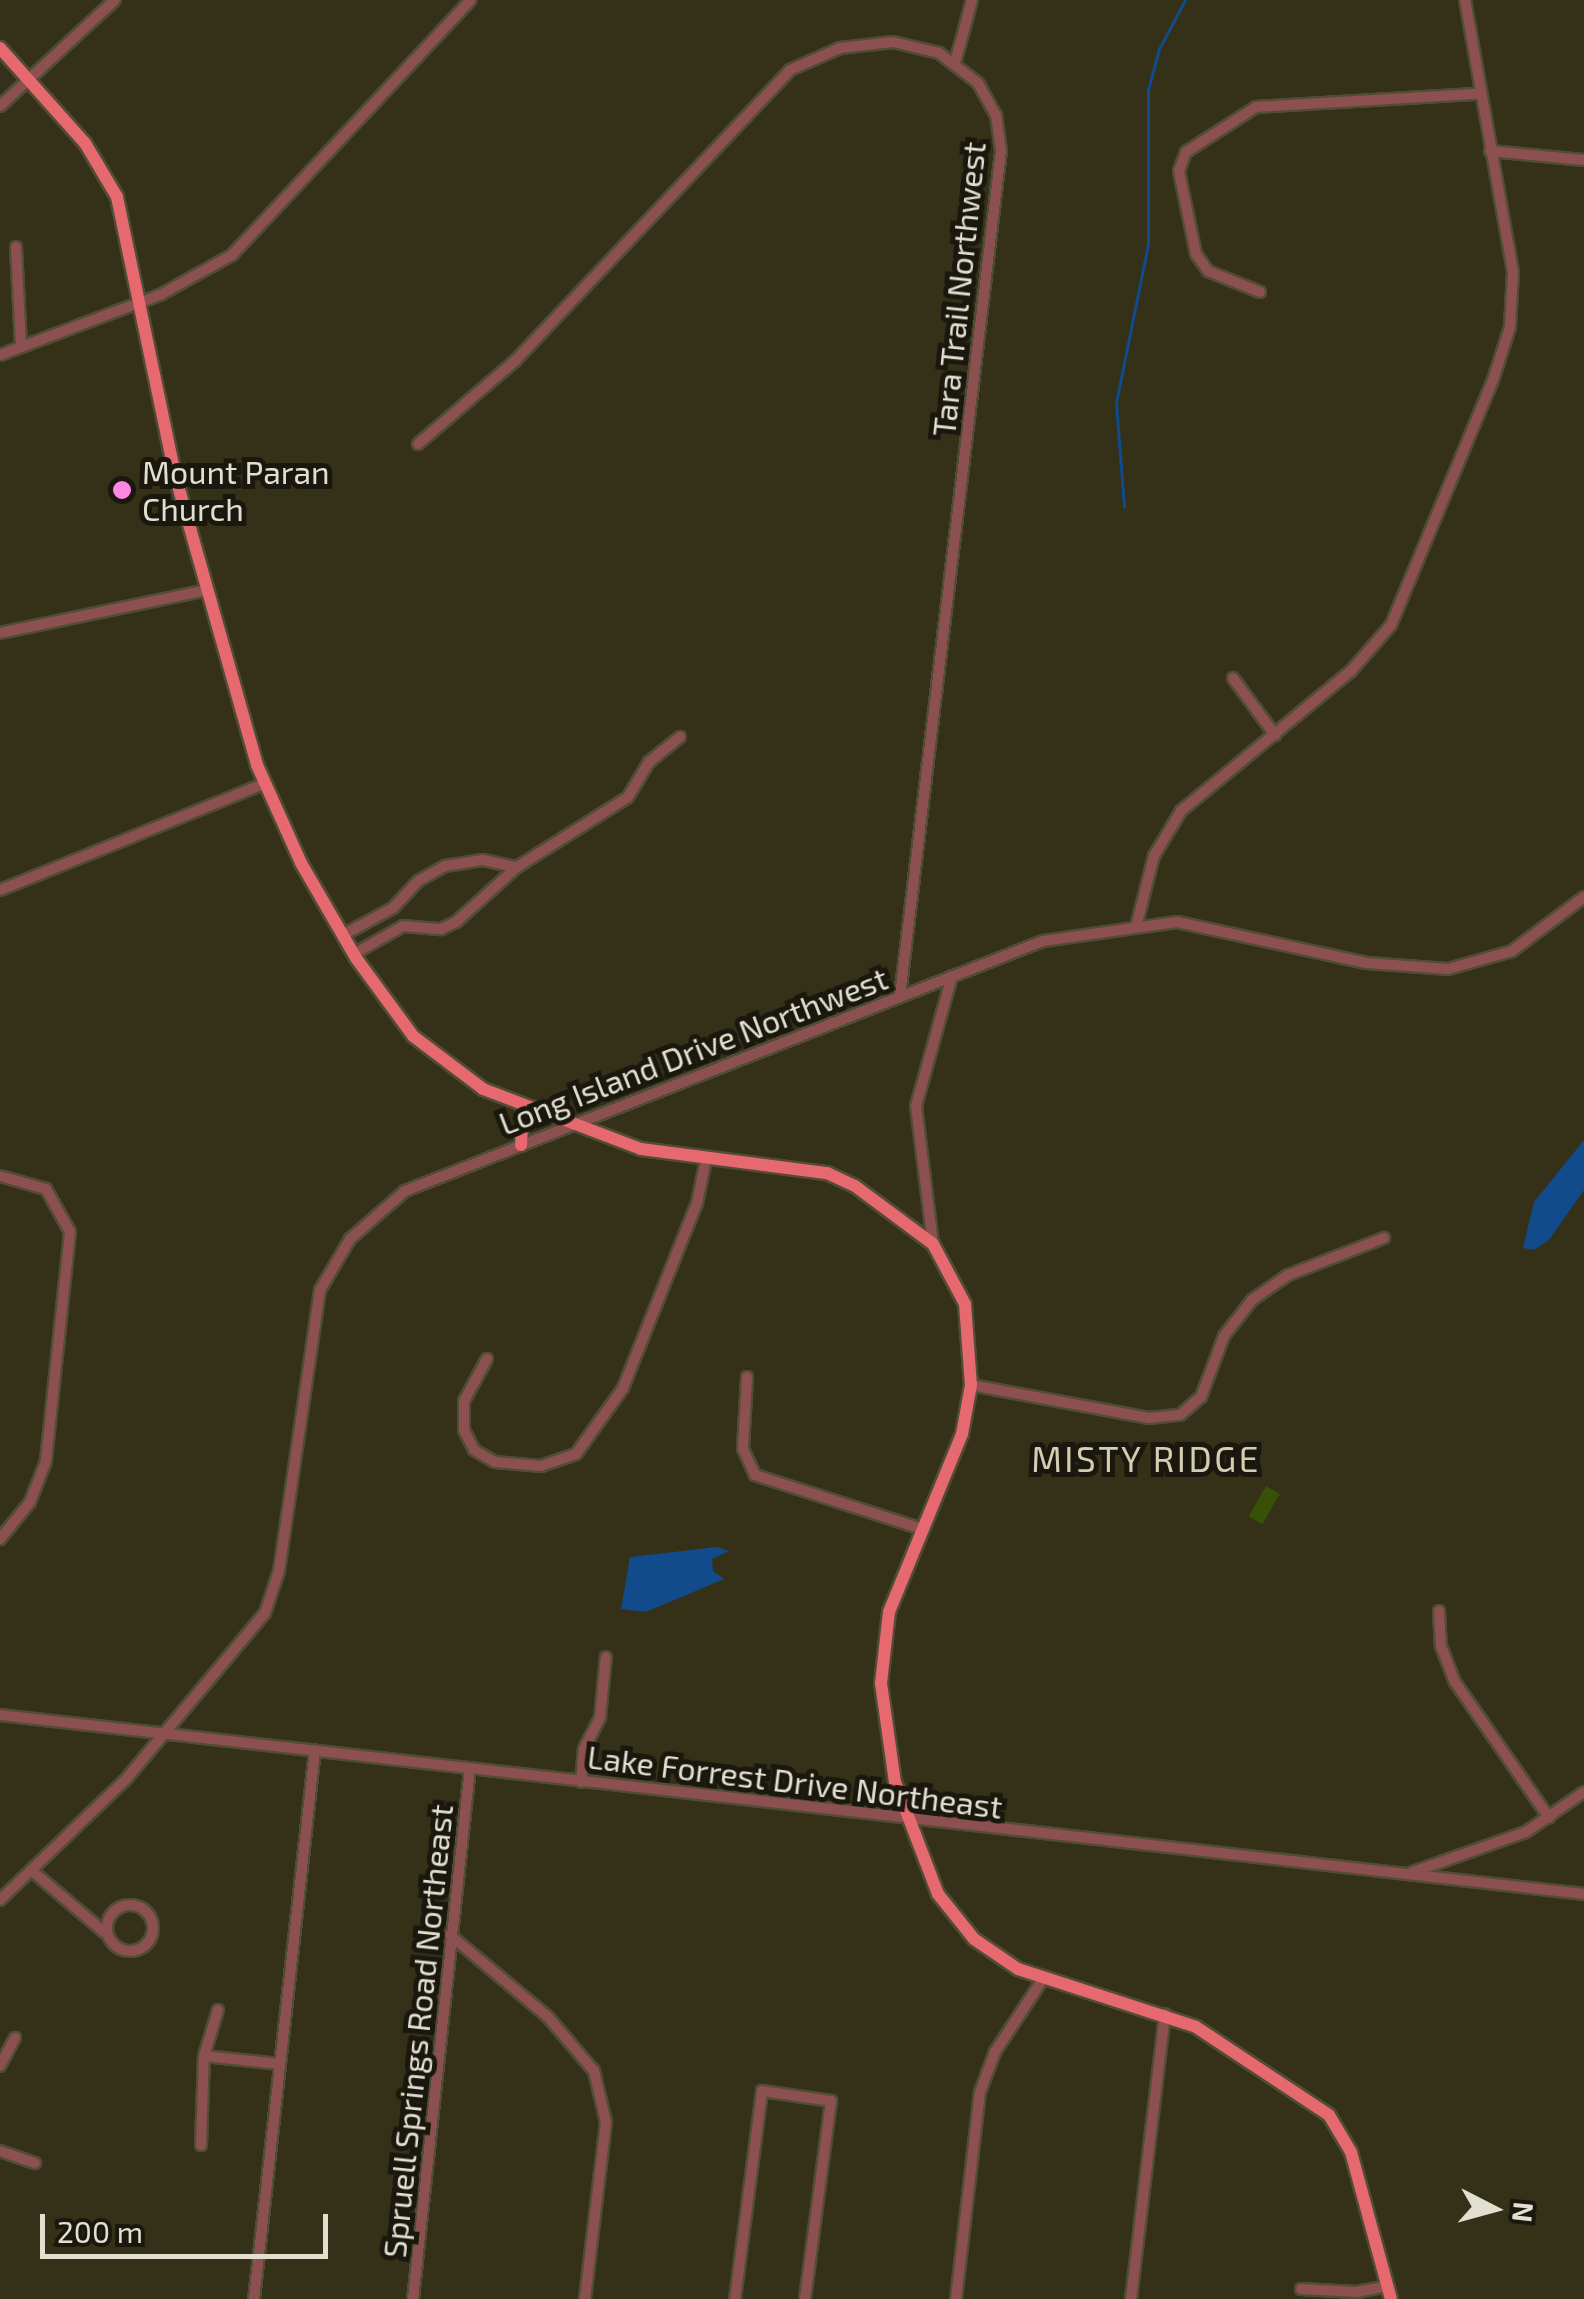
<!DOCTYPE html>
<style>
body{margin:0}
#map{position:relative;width:1584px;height:2299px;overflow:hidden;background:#353018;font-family:"Exo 2",sans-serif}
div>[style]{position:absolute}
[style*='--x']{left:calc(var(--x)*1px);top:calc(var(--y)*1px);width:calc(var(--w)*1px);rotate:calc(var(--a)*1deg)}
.green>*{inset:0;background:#375207;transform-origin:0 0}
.water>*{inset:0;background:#114b8b}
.stream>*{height:2.5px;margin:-1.25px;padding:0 1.25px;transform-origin:1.25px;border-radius:1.25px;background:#114b8b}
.roads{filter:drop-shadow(2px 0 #514c35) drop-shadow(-2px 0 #514c35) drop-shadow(0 2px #514c35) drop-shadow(0 -2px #514c35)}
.minor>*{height:10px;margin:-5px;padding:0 5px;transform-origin:5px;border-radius:5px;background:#8c5050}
.minor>.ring{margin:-5px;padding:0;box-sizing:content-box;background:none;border:10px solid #8c5050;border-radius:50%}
.major>*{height:12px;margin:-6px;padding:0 6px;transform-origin:6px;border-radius:6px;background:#e5696e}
.dots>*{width:28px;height:28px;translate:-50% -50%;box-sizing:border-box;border:5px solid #1a180e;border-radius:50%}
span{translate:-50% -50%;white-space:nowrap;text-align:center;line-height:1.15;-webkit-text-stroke:10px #1a180e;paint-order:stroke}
.street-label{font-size:32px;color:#e1dfd0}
.poi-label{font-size:32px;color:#e1dfd0}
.left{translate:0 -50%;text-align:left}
.neighbourhood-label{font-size:35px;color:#d3cdb1;letter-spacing:2.5px}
.north{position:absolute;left:1444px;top:2159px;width:100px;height:100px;-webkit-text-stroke:8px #1a180e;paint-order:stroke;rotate:96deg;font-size:28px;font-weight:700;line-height:40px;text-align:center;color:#e1dfd0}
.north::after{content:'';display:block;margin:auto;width:35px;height:45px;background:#e1dfd0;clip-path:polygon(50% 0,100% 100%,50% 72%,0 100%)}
.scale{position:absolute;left:40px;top:2214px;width:288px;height:45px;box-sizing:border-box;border:5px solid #e1dfd0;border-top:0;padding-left:12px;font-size:30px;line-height:35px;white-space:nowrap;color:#e1dfd0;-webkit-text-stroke:8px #1a180e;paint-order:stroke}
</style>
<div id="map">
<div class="green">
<div style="left:1266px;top:1486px;width:16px;height:35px;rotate:30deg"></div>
</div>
<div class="water">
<div style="clip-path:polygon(1584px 1140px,1584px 1190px,1549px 1240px,1534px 1250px,1523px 1248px,1534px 1202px)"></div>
<div style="clip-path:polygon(717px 1547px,729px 1551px,712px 1559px,713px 1571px,724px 1579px,646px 1612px,621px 1609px,630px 1557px)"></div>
</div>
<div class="stream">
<div style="--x:1124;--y:507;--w:104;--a:-94.4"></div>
<div style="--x:1116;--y:403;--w:161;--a:-78.6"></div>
<div style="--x:1148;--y:245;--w:155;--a:-90"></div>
<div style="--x:1148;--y:90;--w:42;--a:-75"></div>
<div style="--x:1159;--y:49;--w:55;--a:-62"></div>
</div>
<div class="roads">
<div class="minor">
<div style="--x:955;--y:63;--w:65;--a:-74.9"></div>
<div style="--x:0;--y:106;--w:156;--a:-42.7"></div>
<div style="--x:1490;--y:151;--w:94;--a:5.5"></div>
<div style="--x:16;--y:247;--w:100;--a:87.1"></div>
<div style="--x:1260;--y:292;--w:56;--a:-158"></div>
<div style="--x:1208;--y:271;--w:21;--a:-125"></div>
<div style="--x:1196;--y:254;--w:85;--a:-101.6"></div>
<div style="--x:1179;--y:171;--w:20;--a:-70"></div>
<div style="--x:1186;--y:152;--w:83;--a:-32.7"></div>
<div style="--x:1256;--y:107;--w:222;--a:-3.4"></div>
<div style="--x:0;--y:355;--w:171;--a:-20.6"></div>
<div style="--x:160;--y:295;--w:82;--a:-29.1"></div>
<div style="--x:232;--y:255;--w:349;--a:-46.9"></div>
<div style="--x:418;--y:444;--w:128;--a:-40.6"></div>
<div style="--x:515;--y:361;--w:400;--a:-46.6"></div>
<div style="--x:790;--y:70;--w:55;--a:-23.7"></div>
<div style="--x:840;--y:48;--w:53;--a:-6.5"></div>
<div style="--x:893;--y:42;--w:47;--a:13.4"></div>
<div style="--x:939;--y:53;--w:49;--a:37.6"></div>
<div style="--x:978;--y:83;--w:37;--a:61"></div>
<div style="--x:996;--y:115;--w:36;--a:82"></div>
<div style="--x:1001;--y:151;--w:850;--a:96.82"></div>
<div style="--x:0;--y:633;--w:211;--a:-11.7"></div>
<div style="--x:1233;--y:678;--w:71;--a:53.6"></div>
<div style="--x:0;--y:890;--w:284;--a:-21.9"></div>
<div style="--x:1137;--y:923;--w:69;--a:-75.8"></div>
<div style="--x:1154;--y:856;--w:52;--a:-59"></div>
<div style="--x:1181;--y:811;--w:220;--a:-39.5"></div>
<div style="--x:1351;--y:671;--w:61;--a:-49"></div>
<div style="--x:1391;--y:625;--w:265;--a:-67.4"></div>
<div style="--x:1493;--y:380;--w:56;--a:-72.2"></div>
<div style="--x:1510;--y:327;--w:55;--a:-86.9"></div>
<div style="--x:1513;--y:272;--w:276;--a:-100"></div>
<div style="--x:343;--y:935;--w:57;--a:-28.4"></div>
<div style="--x:393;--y:908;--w:37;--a:-47"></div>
<div style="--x:418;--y:881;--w:31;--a:-29"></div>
<div style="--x:445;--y:866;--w:38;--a:-9"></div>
<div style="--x:483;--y:860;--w:35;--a:12"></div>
<div style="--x:354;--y:954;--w:56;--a:-29.7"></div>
<div style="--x:403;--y:926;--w:38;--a:5"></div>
<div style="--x:441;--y:929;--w:17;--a:-25"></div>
<div style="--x:456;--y:922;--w:82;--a:-42"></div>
<div style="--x:517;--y:867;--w:131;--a:-32.2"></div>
<div style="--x:628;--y:797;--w:41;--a:-59"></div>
<div style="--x:649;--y:762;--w:40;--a:-39"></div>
<div style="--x:0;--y:1176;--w:48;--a:15.8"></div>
<div style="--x:46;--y:1189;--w:49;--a:60.8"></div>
<div style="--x:70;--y:1232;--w:230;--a:96"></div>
<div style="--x:46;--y:1461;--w:44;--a:111.3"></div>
<div style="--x:30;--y:1502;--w:48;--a:129"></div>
<div style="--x:933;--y:1244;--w:139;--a:-97"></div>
<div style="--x:916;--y:1106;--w:135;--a:-74.5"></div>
<div style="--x:487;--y:1359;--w:48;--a:118.7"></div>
<div style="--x:464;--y:1401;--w:29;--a:90"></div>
<div style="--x:464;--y:1430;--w:22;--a:63"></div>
<div style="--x:474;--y:1450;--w:24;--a:30"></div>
<div style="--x:495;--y:1462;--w:46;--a:5"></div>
<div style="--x:541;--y:1466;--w:37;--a:-19"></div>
<div style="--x:576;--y:1454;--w:81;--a:-54.5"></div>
<div style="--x:623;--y:1388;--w:199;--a:-68.2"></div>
<div style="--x:697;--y:1203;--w:45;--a:-78.4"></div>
<div style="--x:747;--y:1377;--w:72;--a:93.2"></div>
<div style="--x:743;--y:1449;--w:29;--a:65"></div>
<div style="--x:755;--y:1475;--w:176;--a:17.9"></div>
<div style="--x:971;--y:1385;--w:181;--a:10.5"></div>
<div style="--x:1149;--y:1418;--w:31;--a:-6"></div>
<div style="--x:1180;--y:1415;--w:28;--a:-41"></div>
<div style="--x:1201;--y:1397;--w:65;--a:-69.3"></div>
<div style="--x:1224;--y:1336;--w:46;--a:-52.1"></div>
<div style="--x:1252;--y:1300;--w:44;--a:-34.8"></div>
<div style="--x:1288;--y:1275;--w:103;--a:-21.1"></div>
<div style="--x:1439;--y:1611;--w:35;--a:87"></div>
<div style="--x:1441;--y:1646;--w:39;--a:69"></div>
<div style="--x:1455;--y:1682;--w:165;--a:55.3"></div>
<div style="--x:0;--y:1715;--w:1594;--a:6.45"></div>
<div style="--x:581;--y:1782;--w:33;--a:-85"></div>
<div style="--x:584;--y:1749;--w:36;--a:-63"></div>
<div style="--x:600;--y:1717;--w:60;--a:-84.3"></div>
<div style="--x:31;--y:1870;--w:96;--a:40.3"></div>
<div style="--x:1410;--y:1873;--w:123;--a:-19.5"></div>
<div style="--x:1526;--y:1832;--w:70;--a:-34.6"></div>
<div style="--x:0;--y:1900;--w:176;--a:-43.8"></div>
<div style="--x:127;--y:1778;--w:215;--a:-50.1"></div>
<div style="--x:265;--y:1613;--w:44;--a:-71.6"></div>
<div style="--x:279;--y:1571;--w:284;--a:-81.7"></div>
<div style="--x:320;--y:1290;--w:59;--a:-59.5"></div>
<div style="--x:350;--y:1239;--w:73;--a:-41.1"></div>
<div style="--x:405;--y:1191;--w:685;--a:-21.4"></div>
<div style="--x:1043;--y:941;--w:135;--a:-8.1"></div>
<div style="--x:1177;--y:922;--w:194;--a:12.2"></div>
<div style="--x:1367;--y:963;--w:81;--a:4.2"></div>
<div style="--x:1448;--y:969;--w:66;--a:-15.7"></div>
<div style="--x:1512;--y:951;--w:90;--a:-36.9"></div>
<div class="ring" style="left:107px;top:1905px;width:36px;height:36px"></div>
<div style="--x:450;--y:1935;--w:128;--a:39.9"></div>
<div style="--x:548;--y:2017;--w:71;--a:49.6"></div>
<div style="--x:594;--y:2071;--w:52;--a:76.8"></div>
<div style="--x:606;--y:2122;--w:178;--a:96.8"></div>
<div style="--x:204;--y:2056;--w:76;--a:6"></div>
<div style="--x:0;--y:2066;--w:32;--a:-62"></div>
<div style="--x:201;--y:2145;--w:89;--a:-88.1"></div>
<div style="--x:204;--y:2056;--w:48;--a:-73.1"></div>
<div style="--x:0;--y:2151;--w:37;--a:19"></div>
<div style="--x:1301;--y:2289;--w:56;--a:3.1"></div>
<div style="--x:1357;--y:2292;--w:32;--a:-11"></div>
<div style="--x:254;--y:2299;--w:552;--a:-83.66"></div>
<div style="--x:413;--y:2299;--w:534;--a:-83.87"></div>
<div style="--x:735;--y:2299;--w:210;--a:-82.6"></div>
<div style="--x:762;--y:2091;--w:70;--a:8.2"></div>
<div style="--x:831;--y:2101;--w:200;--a:97.5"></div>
<div style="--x:956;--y:2299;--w:208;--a:-83.4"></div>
<div style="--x:980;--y:2092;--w:43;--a:-69.4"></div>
<div style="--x:995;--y:2052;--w:87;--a:-56.7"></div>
<div style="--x:1131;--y:2299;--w:287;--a:-83.2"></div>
</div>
<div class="major">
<div style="--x:0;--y:48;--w:127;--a:48.2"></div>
<div style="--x:85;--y:143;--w:63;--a:59.3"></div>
<div style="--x:117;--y:197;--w:284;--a:78.2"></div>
<div style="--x:175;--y:475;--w:301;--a:74.2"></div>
<div style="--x:257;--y:765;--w:107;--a:65.8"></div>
<div style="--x:301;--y:863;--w:110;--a:59.9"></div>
<div style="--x:356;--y:958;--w:97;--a:53.8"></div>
<div style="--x:413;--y:1036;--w:88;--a:37.1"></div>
<div style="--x:483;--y:1089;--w:169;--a:20.8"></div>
<div style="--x:641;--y:1149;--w:188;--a:7.4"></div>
<div style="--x:827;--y:1173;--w:31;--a:25"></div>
<div style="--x:855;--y:1186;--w:97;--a:36.6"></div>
<div style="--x:933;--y:1244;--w:68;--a:61.9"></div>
<div style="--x:965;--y:1304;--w:81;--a:85.8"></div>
<div style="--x:971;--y:1385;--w:50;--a:100.4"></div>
<div style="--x:962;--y:1434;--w:192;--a:112.3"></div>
<div style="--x:889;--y:1612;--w:71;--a:96.4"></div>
<div style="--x:881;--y:1683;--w:100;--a:82"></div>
<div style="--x:895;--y:1782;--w:120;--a:69"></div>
<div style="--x:938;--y:1894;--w:58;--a:51.3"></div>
<div style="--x:974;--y:1939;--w:53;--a:34.3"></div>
<div style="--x:1018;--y:1969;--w:187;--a:18"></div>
<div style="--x:1196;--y:2027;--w:159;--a:33.5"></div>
<div style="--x:1329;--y:2115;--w:43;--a:59.3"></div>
<div style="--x:1351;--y:2152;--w:152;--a:74.8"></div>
<div style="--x:521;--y:1145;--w:37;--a:-87"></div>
</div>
</div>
<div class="dots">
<div style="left:122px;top:490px;background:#fd86e2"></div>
</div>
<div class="street-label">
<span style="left:958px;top:289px;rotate:-84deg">Tara Trail Northwest</span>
<span style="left:693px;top:1050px;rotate:-21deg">Long Island Drive Northwest</span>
<span style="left:795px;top:1781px;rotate:7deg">Lake Forrest Drive Northeast</span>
<span style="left:417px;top:2031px;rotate:-84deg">Spruell Springs Road Northeast</span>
</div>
<div class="poi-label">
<span class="left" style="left:142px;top:490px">Mount Paran<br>Church</span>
</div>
<div class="neighbourhood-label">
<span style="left:1146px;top:1458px">MISTY RIDGE</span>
</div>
<div class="north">N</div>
<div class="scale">200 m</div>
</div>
